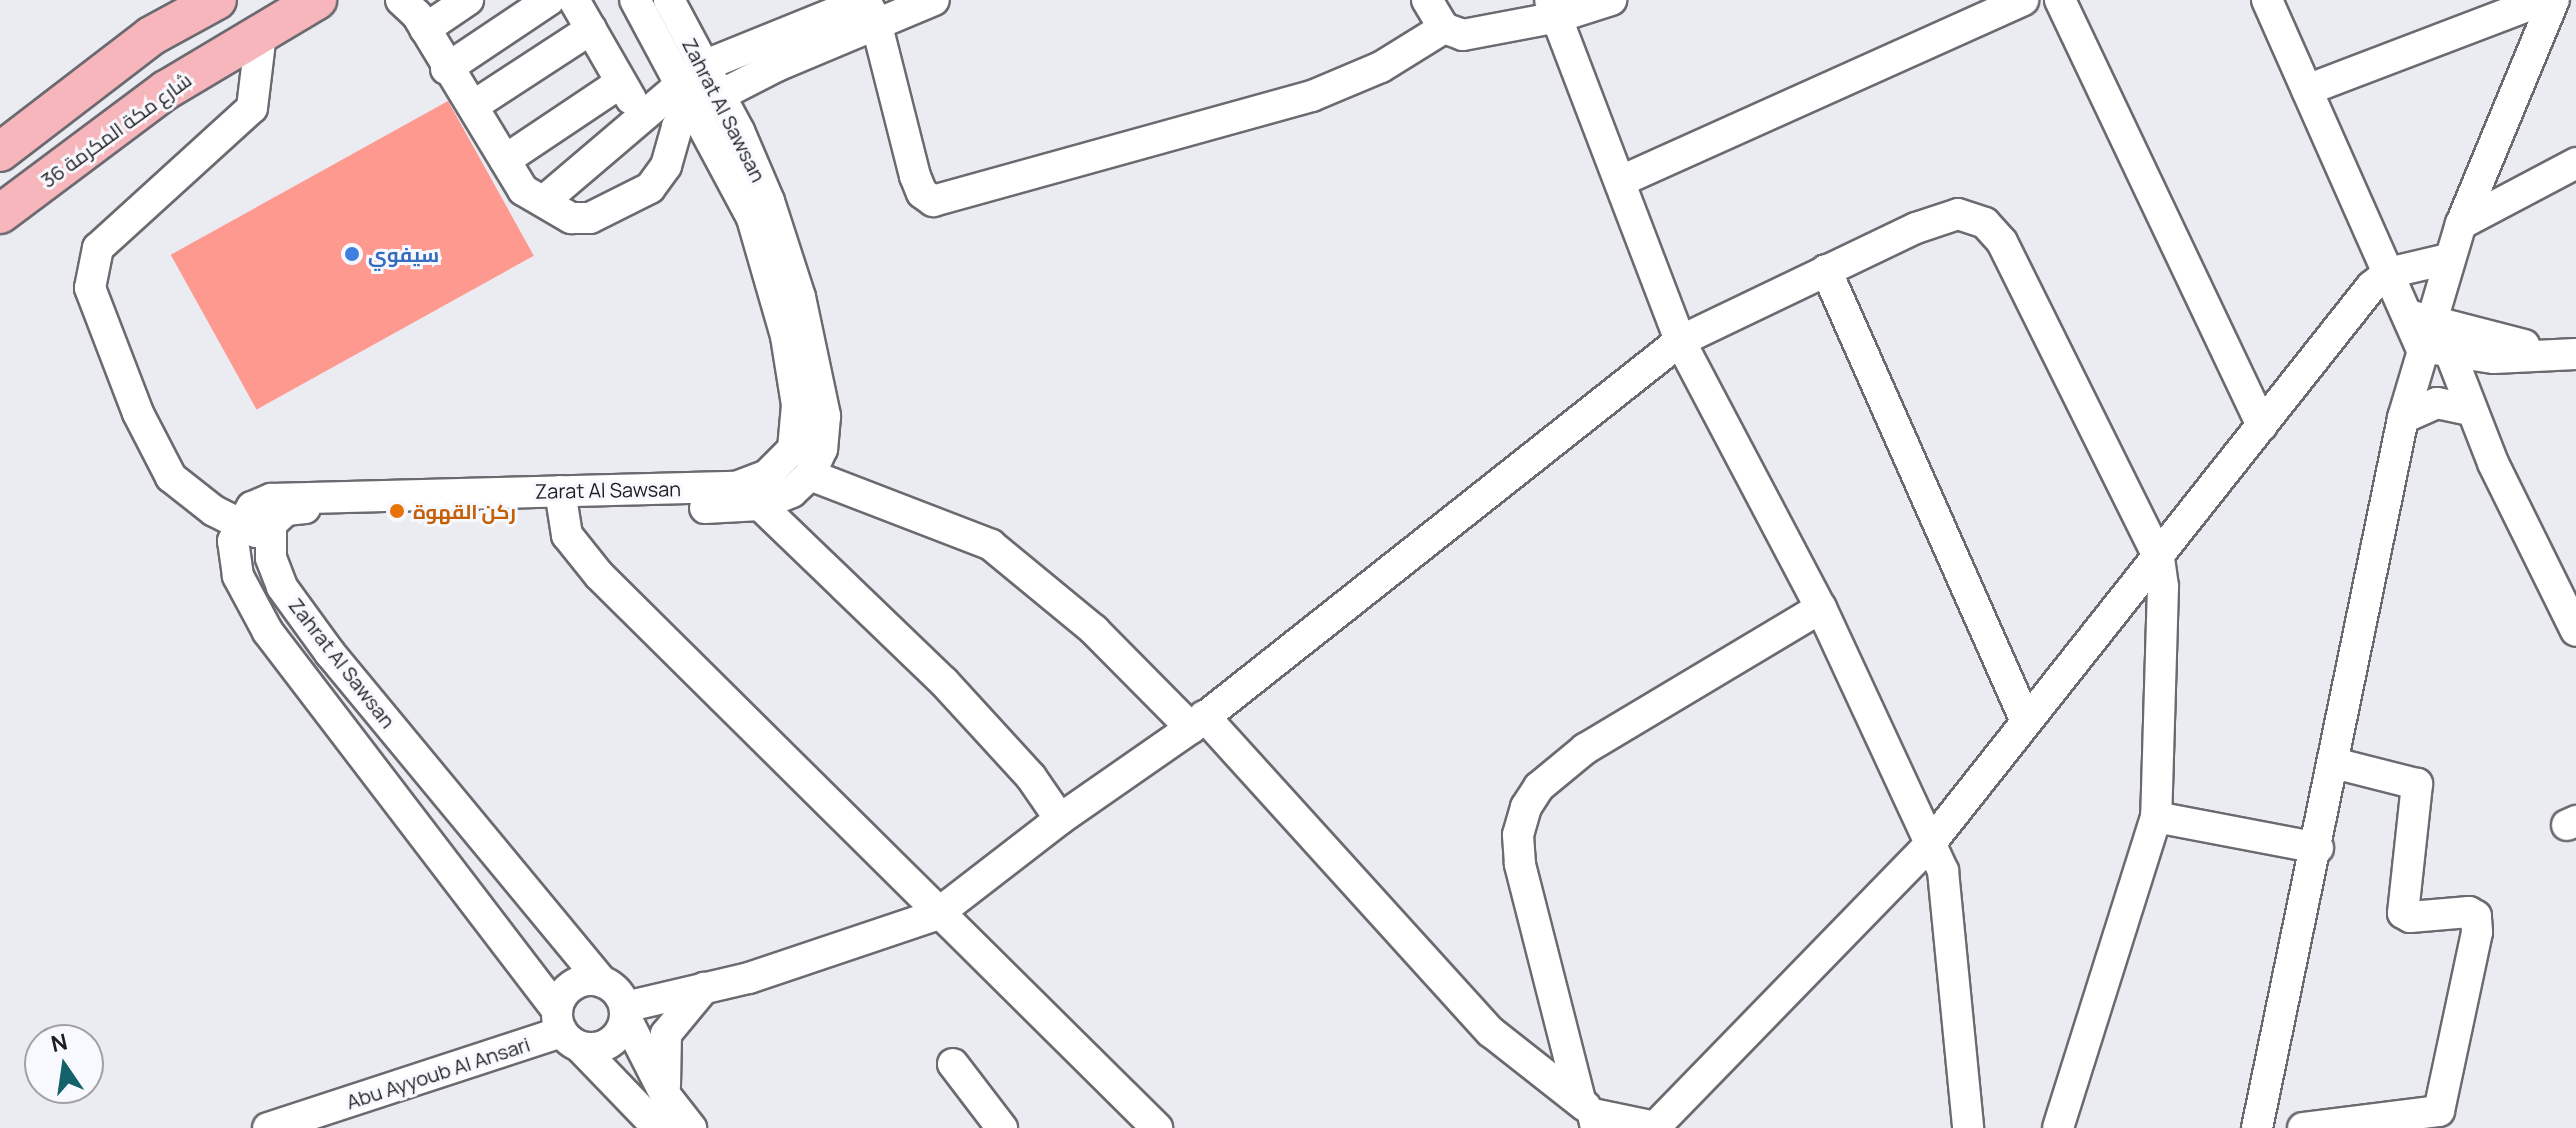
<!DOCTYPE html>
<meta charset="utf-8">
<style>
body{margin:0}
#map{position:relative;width:2576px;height:1128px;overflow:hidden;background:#ebebf2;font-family:Manrope,Cairo,sans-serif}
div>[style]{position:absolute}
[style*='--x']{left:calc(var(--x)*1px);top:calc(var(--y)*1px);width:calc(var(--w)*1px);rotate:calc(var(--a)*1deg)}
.building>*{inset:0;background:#fe9990;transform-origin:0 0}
.roads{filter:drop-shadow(2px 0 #6a6a70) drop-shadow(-2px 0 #6a6a70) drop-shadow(0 2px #6a6a70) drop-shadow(0 -2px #6a6a70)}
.minor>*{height:30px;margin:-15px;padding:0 15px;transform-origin:15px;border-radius:15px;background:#fff}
.minor>.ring{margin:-15px;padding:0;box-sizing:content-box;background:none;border:30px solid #fff;border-radius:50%}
.major>*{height:38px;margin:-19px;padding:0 19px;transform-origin:19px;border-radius:19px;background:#f7b6bb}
.dots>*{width:22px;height:22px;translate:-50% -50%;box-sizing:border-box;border:4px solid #f8f9fe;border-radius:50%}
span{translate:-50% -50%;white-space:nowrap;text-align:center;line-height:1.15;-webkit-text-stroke:6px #f8f9fe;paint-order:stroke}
.street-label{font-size:20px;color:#1e1e20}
.shop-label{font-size:20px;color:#366cbe;font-weight:700}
.left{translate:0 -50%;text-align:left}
.food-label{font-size:20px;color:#c56008;font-weight:700}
.north{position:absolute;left:24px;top:1024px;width:80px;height:80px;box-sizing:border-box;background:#f8f9fe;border:2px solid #a1a1a5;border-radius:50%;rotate:347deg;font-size:22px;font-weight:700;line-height:32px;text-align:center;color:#1e1e20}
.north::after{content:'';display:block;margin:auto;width:28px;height:36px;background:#13616b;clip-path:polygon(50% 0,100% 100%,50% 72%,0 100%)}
</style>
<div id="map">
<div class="building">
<div style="left:448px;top:101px;width:177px;height:317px;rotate:61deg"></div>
</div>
<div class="roads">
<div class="minor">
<div style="--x:401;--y:0;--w:22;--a:43"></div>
<div style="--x:417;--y:15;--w:205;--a:58.8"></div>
<div style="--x:523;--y:190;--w:56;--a:30.3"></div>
<div style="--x:571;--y:218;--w:19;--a:0"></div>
<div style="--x:590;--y:218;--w:67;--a:-26.6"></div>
<div style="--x:650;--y:188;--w:27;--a:-54"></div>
<div style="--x:666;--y:166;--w:41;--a:-74.2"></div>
<div style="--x:677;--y:127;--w:22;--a:-51"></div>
<div style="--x:691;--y:110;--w:97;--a:-27.1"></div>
<div style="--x:777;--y:66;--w:170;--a:-22.8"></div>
<div style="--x:574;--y:0;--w:114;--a:60.1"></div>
<div style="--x:669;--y:0;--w:149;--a:61.9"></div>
<div style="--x:739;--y:131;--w:76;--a:66.8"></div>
<div style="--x:769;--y:201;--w:101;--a:72.1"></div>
<div style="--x:800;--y:297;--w:122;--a:78.1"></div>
<div style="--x:825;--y:416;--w:33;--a:95"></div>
<div style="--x:822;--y:449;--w:29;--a:115"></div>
<div style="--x:810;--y:475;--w:25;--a:137"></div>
<div style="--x:792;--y:492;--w:35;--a:158"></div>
<div style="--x:760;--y:505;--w:55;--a:176.9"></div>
<div style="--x:865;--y:0;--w:25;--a:63"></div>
<div style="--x:876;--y:22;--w:159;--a:75.8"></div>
<div style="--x:915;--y:176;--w:18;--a:68"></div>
<div style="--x:922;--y:193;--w:14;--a:36"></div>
<div style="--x:933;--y:201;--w:393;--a:-15.5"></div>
<div style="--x:1312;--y:96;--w:75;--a:-22.8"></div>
<div style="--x:1381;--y:67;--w:74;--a:-31.8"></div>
<div style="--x:1427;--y:0;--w:33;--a:59"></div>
<div style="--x:1444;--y:28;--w:20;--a:20"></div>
<div style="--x:1463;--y:35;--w:97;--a:-10.7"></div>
<div style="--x:1558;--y:17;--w:56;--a:-17.8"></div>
<div style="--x:1550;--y:0;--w:365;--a:69.1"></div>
<div style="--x:1680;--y:341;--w:302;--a:62.2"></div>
<div style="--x:1821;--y:608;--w:290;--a:65.1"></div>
<div style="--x:1943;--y:871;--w:258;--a:84.4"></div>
<div style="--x:2060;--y:0;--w:471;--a:64.6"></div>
<div style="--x:2267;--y:0;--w:380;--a:66.1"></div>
<div style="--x:2421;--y:347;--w:74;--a:8.6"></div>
<div style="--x:2494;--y:358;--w:82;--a:-2.8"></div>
<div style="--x:425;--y:29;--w:52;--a:-34"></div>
<div style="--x:446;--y:69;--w:124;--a:-33.8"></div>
<div style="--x:2307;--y:90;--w:253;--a:-20.9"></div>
<div style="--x:473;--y:106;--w:141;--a:-33.1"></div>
<div style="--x:505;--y:160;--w:138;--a:-33.8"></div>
<div style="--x:1621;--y:181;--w:441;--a:-24.2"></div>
<div style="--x:545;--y:200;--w:205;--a:-40.4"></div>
<div style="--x:701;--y:67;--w:178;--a:-22.1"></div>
<div style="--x:2461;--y:224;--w:130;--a:-27.9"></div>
<div style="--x:1826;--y:270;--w:491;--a:66.1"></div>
<div style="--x:2412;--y:316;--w:116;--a:14.5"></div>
<div style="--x:2451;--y:355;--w:116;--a:68.7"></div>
<div style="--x:2493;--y:463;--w:187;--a:63.7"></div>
<div style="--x:2403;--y:418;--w:37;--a:-24"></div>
<div style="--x:2437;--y:403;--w:35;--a:12"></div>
<div style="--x:810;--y:475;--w:194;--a:21.1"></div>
<div style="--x:991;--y:545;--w:134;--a:39.5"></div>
<div style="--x:1094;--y:630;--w:138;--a:45.3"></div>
<div style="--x:560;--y:491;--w:45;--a:81"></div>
<div style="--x:567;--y:535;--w:51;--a:51.3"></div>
<div style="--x:599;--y:575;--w:786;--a:44.74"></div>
<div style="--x:760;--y:505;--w:255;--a:43.9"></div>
<div style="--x:944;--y:682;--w:129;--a:47.5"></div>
<div style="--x:1031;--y:777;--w:51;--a:55.4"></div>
<div style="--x:305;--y:508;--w:19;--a:174"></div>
<div style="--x:286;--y:510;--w:21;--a:137"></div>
<div style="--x:271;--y:524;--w:34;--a:90"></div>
<div style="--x:271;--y:558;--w:31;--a:69"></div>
<div style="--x:282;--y:587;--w:82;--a:54"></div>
<div style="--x:330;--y:653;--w:427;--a:50.4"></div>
<div style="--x:256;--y:532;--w:47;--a:-153.4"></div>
<div style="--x:214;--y:511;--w:55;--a:-141.7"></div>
<div style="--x:171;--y:477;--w:72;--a:-117.3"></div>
<div style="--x:138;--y:413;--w:134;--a:-111"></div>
<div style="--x:90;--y:288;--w:41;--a:-78.7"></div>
<div style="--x:98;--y:248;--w:208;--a:-42.3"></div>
<div style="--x:252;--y:108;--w:75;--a:-83.1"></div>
<div style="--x:1204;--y:716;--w:427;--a:47.8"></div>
<div style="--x:1491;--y:1032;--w:120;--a:38.2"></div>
<div style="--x:2156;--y:817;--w:165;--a:10.8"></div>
<div style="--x:2567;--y:825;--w:10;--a:-24"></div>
<div class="ring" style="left:557px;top:980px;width:38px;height:38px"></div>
<div style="--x:625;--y:1007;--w:127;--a:-13.2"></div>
<div style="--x:749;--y:978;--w:197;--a:-18.6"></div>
<div style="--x:936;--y:915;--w:157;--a:-37.7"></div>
<div style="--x:1060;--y:819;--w:160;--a:-34.8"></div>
<div style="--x:1191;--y:728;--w:624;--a:-38.36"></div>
<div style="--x:1680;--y:341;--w:262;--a:-25.6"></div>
<div style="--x:1916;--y:228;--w:44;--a:-18.4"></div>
<div style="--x:1958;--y:214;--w:28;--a:18"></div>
<div style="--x:1985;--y:223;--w:25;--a:48"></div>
<div style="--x:2002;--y:242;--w:353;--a:63.6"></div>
<div style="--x:2159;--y:558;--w:29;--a:82"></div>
<div style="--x:2163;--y:587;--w:230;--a:91.7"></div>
<div style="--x:2156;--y:817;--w:326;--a:107.5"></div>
<div style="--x:557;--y:1010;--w:476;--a:-127.4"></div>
<div style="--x:268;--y:632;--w:64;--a:-118.2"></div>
<div style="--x:238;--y:576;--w:35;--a:-98"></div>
<div style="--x:233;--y:541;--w:39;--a:-61"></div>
<div style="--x:252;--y:507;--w:21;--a:-23"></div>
<div style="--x:271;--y:499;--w:465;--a:-1.5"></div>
<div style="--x:736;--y:487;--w:33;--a:-21"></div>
<div style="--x:767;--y:475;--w:37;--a:-45"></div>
<div style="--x:793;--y:449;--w:44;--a:-84.8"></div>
<div style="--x:797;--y:405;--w:70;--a:-99.1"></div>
<div style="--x:786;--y:336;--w:123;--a:-106.1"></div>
<div style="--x:752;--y:218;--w:247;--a:-118.2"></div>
<div style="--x:626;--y:1018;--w:88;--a:62.9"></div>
<div style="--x:666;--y:1096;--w:41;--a:52"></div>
<div style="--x:580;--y:1047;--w:112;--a:46.1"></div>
<div style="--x:953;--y:1064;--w:81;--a:52.6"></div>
<div style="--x:665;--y:1086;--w:52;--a:-88.9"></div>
<div style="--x:666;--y:1034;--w:60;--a:-50.4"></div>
<div style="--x:1580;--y:1100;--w:244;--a:-104.3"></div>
<div style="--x:1520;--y:864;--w:29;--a:-94"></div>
<div style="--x:1518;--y:835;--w:29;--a:-74"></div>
<div style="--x:1526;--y:807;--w:24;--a:-57"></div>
<div style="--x:1539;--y:787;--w:60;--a:-39.6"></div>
<div style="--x:1585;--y:749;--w:275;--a:-30.9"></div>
<div style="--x:268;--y:1128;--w:309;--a:-18.1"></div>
<div style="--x:1596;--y:1128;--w:14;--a:-102"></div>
<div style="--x:1593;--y:1114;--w:63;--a:11.8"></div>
<div style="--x:1655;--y:1127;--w:393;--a:-45.8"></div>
<div style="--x:1929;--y:845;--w:712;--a:-51.62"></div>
<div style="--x:2371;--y:287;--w:22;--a:-39"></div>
<div style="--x:2388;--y:273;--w:62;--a:-13.1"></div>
<div style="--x:2257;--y:1128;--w:725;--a:-78.38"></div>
<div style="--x:2403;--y:418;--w:202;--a:-73.4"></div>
<div style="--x:2461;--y:224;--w:243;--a:-67.5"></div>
<div style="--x:2303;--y:1128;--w:137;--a:-7.1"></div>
<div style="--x:2439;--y:1111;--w:183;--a:-78"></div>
<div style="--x:2477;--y:932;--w:16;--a:-94"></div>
<div style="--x:2476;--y:916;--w:8;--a:-150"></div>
<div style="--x:2469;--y:912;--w:59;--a:175.2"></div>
<div style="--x:2410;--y:917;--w:8;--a:-150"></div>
<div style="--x:2403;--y:913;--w:130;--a:-83.8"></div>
<div style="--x:2417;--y:784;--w:86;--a:-165.8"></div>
</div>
<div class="major">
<div style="--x:0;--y:152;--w:190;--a:-37.5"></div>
<div style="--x:151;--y:36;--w:75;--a:-28.6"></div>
<div style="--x:0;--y:214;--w:207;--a:-36.8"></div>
<div style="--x:166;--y:90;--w:176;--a:-30.8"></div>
</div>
</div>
<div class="dots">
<div style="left:352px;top:254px;background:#3f7fe0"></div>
<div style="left:397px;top:511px;background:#e8710a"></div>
</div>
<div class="street-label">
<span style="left:724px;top:110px;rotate:63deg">Zahrat Al Sawsan</span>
<span style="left:116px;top:130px;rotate:-36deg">شارع مكة المكرمة 36</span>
<span style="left:608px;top:490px;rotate:-1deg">Zarat Al Sawsan</span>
<span style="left:342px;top:663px;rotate:52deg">Zahrat Al Sawsan</span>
<span style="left:438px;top:1073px;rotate:-18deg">Abu Ayyoub Al Ansari</span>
</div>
<div class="shop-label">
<span class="left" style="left:368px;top:254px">سيفوي</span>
</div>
<div class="food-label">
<span class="left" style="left:413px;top:511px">ركن القهوة</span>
</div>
<div class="north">N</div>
</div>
